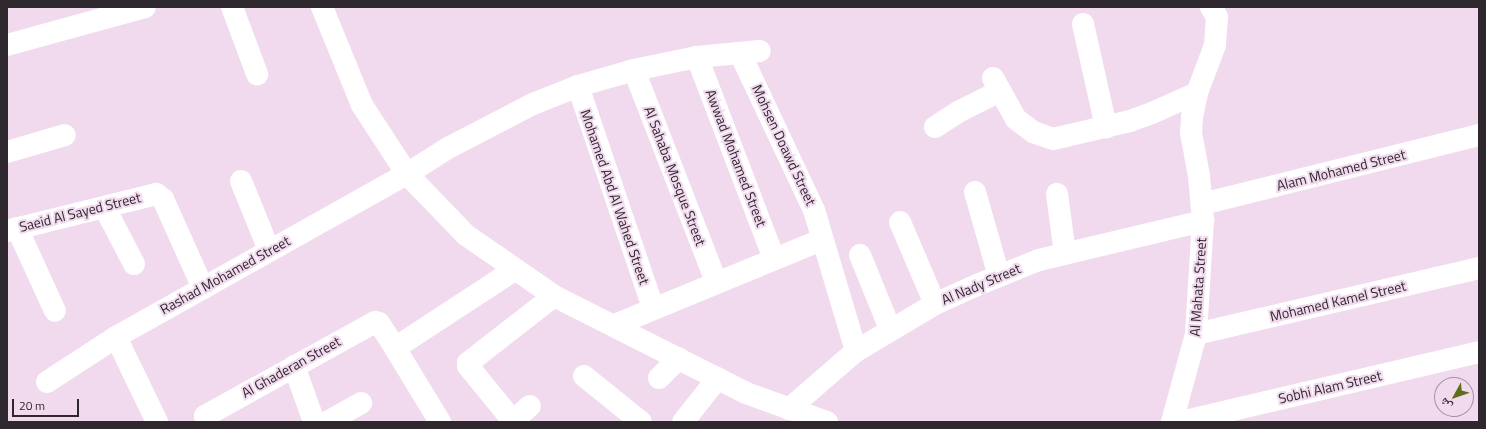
<!DOCTYPE html>
<meta charset="utf-8">
<style>
body{margin:0}
#map{position:relative;width:1486px;height:429px;overflow:hidden;background:#f1daee;font-family:"Titillium Web","Noto Naskh Arabic",sans-serif}
div>[style]{position:absolute}
[style*='--x']{left:calc(var(--x)*1px);top:calc(var(--y)*1px);width:calc(var(--w)*1px);rotate:calc(var(--a)*1deg)}
.street>*{height:22px;margin:-11px;padding:0 11px;transform-origin:11px;border-radius:11px;background:#fff}
span{translate:-50% -50%;white-space:nowrap;text-align:center;line-height:1.15;-webkit-text-stroke:4px #f1daee;paint-order:stroke}
.street-label{font-size:14px;color:#2f272e}
.frame{position:absolute;inset:0;border:8px solid #2f272e;pointer-events:none}
.north{position:absolute;left:1434px;top:377px;width:40px;height:40px;box-sizing:border-box;background:#f1daee;border:1px solid #a392a1;border-radius:50%;rotate:230deg;font-size:11px;font-weight:700;line-height:16px;text-align:center;color:#2f272e}
.north::after{content:'';display:block;margin:auto;width:14px;height:18px;background:#5d6d18;clip-path:polygon(50% 0,100% 100%,50% 72%,0 100%)}
.scale{position:absolute;left:12px;top:399px;width:67px;height:18px;box-sizing:border-box;border:2px solid #2f272e;border-top:0;padding-left:5px;font-size:12px;line-height:14px;white-space:nowrap;color:#2f272e;-webkit-text-stroke:3px #f1daee;paint-order:stroke}
</style>
<div id="map">
<div class="street">
<div style="--x:232;--y:7;--w:72;--a:69.5"></div>
<div style="--x:322;--y:7;--w:106;--a:67.8"></div>
<div style="--x:362;--y:105;--w:82;--a:56.9"></div>
<div style="--x:407;--y:174;--w:85;--a:46"></div>
<div style="--x:466;--y:235;--w:107;--a:34.7"></div>
<div style="--x:554;--y:296;--w:215;--a:26.8"></div>
<div style="--x:746;--y:393;--w:86;--a:19.7"></div>
<div style="--x:1083;--y:24;--w:106;--a:77.4"></div>
<div style="--x:7;--y:45;--w:143;--a:-15.4"></div>
<div style="--x:740;--y:53;--w:174;--a:64.8"></div>
<div style="--x:814;--y:210;--w:147;--a:73.4"></div>
<div style="--x:697;--y:57;--w:216;--a:69.1"></div>
<div style="--x:634;--y:70;--w:226;--a:68.8"></div>
<div style="--x:993;--y:78;--w:47;--a:60.7"></div>
<div style="--x:1016;--y:119;--w:21;--a:37"></div>
<div style="--x:1033;--y:132;--w:21;--a:19"></div>
<div style="--x:1053;--y:139;--w:79;--a:-13.2"></div>
<div style="--x:1130;--y:121;--w:23;--a:-20"></div>
<div style="--x:1152;--y:113;--w:49;--a:-24"></div>
<div style="--x:578;--y:86;--w:234;--a:71.3"></div>
<div style="--x:935;--y:127;--w:30;--a:-33"></div>
<div style="--x:960;--y:111;--w:45;--a:-26.6"></div>
<div style="--x:7;--y:152;--w:60;--a:-16.3"></div>
<div style="--x:241;--y:181;--w:74;--a:67.9"></div>
<div style="--x:975;--y:192;--w:87;--a:74.1"></div>
<div style="--x:1057;--y:194;--w:60;--a:82.3"></div>
<div style="--x:1202;--y:204;--w:285;--a:-14"></div>
<div style="--x:105;--y:208;--w:63;--a:62.6"></div>
<div style="--x:900;--y:222;--w:89;--a:66.9"></div>
<div style="--x:17;--y:228;--w:91;--a:65.4"></div>
<div style="--x:7;--y:231;--w:154;--a:-13.9"></div>
<div style="--x:156;--y:194;--w:9;--a:36"></div>
<div style="--x:163;--y:199;--w:98;--a:65.8"></div>
<div style="--x:860;--y:255;--w:80;--a:67.9"></div>
<div style="--x:615;--y:325;--w:223;--a:-22.4"></div>
<div style="--x:1196;--y:334;--w:291;--a:-13.1"></div>
<div style="--x:116;--y:337;--w:94;--a:64.2"></div>
<div style="--x:395;--y:348;--w:142;--a:-33.2"></div>
<div style="--x:294;--y:366;--w:59;--a:70.3"></div>
<div style="--x:584;--y:376;--w:73;--a:38.9"></div>
<div style="--x:659;--y:378;--w:28;--a:-45"></div>
<div style="--x:47;--y:382;--w:82;--a:-33.1"></div>
<div style="--x:116;--y:337;--w:334;--a:-29.3"></div>
<div style="--x:407;--y:174;--w:49;--a:-32.4"></div>
<div style="--x:448;--y:148;--w:96;--a:-27.4"></div>
<div style="--x:533;--y:104;--w:48;--a:-21.8"></div>
<div style="--x:578;--y:86;--w:58;--a:-15.9"></div>
<div style="--x:634;--y:70;--w:64;--a:-11.7"></div>
<div style="--x:697;--y:57;--w:63;--a:-5.4"></div>
<div style="--x:789;--y:409;--w:89;--a:-40.9"></div>
<div style="--x:856;--y:351;--w:92;--a:-30.7"></div>
<div style="--x:935;--y:304;--w:46;--a:-24.3"></div>
<div style="--x:977;--y:285;--w:67;--a:-22"></div>
<div style="--x:1039;--y:260;--w:169;--a:-13.4"></div>
<div style="--x:205;--y:416;--w:194;--a:-28.9"></div>
<div style="--x:375;--y:322;--w:4;--a:14"></div>
<div style="--x:379;--y:323;--w:30;--a:57"></div>
<div style="--x:395;--y:348;--w:87;--a:58.7"></div>
<div style="--x:513;--y:421;--w:71;--a:-129.3"></div>
<div style="--x:468;--y:366;--w:3;--a:-90"></div>
<div style="--x:468;--y:363;--w:109;--a:-37.9"></div>
<div style="--x:327;--y:422;--w:39;--a:-29"></div>
<div style="--x:512;--y:422;--w:24;--a:-42"></div>
<div style="--x:683;--y:422;--w:56;--a:-51.5"></div>
<div style="--x:1172;--y:422;--w:91;--a:-74.7"></div>
<div style="--x:1196;--y:334;--w:113;--a:-86.5"></div>
<div style="--x:1203;--y:221;--w:45;--a:-95.1"></div>
<div style="--x:1199;--y:176;--w:44;--a:-100.5"></div>
<div style="--x:1191;--y:133;--w:16;--a:-86"></div>
<div style="--x:1192;--y:117;--w:25;--a:-78"></div>
<div style="--x:1197;--y:93;--w:51;--a:-69.4"></div>
<div style="--x:1215;--y:45;--w:28;--a:-86"></div>
<div style="--x:1217;--y:17;--w:12;--a:-121"></div>
<div style="--x:1181;--y:422;--w:306;--a:-13.2"></div>
</div>
<div class="street-label">
<span style="left:784px;top:145px;rotate:65deg">Mohsen Doawd Street</span>
<span style="left:736px;top:158px;rotate:69deg">Awwad Mohamed Street</span>
<span style="left:1341px;top:170px;rotate:-14deg">Alam Mohamed Street</span>
<span style="left:675px;top:176px;rotate:69deg">Al Sahaba Mosque Street</span>
<span style="left:615px;top:197px;rotate:71deg">Mohamed Abd Al Wahed Street</span>
<span style="left:80px;top:212px;rotate:-14deg">Saeid Al Sayed Street</span>
<span style="left:225px;top:275px;rotate:-29deg">Rashad Mohamed Street</span>
<span style="left:981px;top:284px;rotate:-23deg">Al Nady Street</span>
<span style="left:1198px;top:287px;rotate:-86deg">Al Mahata Street</span>
<span style="left:1338px;top:301px;rotate:-13deg">Mohamed Kamel Street</span>
<span style="left:291px;top:367px;rotate:-29deg">Al Ghaderan Street</span>
<span style="left:1330px;top:387px;rotate:-13deg">Sobhi Alam Street</span>
</div>
<div class="frame"></div>
<div class="north">ش</div>
<div class="scale">20 m</div>
</div>
